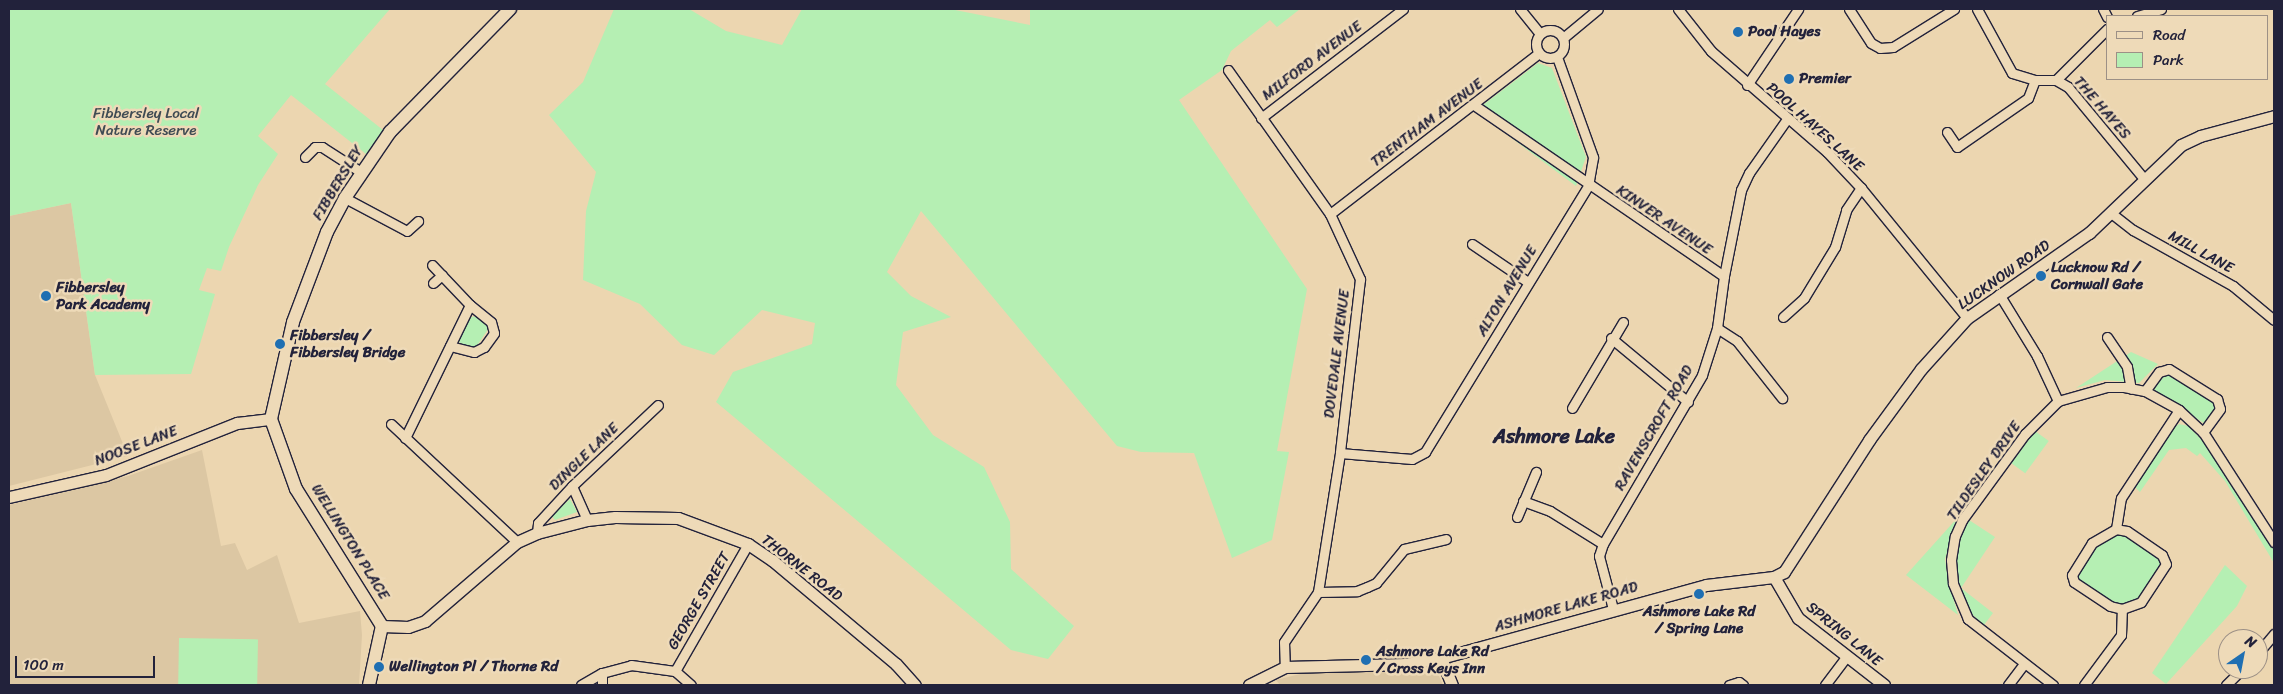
<!DOCTYPE html>
<style>
body{margin:0}
#map{position:relative;width:2283px;height:694px;overflow:hidden;background:#ecd6b0;font-family:Sriracha,sans-serif}
div>[style]{position:absolute}
[style*='--x']{left:calc(var(--x)*1px);top:calc(var(--y)*1px);width:calc(var(--w)*1px);rotate:calc(var(--a)*1deg)}
.built>*{inset:0;background:#dcc7a3}
.green>*{inset:0;background:#b5efb3;transform-origin:0 0}
.roads{filter:drop-shadow(1px 0 #22223b) drop-shadow(-1px 0 #22223b) drop-shadow(0 1px #22223b) drop-shadow(0 -1px #22223b)}
.minor>*{height:9px;margin:-4.5px;padding:0 4.5px;transform-origin:4.5px;border-radius:4.5px;background:#eedab8}
.minor>.ring{margin:-4.5px;padding:0;box-sizing:content-box;background:none;border:9px solid #eedab8;border-radius:50%}
.tertiary>*{height:11px;margin:-5.5px;padding:0 5.5px;transform-origin:5.5px;border-radius:5.5px;background:#eedab8}
.secondary>*{height:12px;margin:-6px;padding:0 6px;transform-origin:6px;border-radius:6px;background:#eedab8}
.dots>*{width:14px;height:14px;translate:-50% -50%;box-sizing:border-box;border:2px solid #eedab8;border-radius:50%}
span{translate:-50% -50%;white-space:nowrap;text-align:center;line-height:1.15;-webkit-text-stroke:5px #eedab8;paint-order:stroke}
.poi-label{font-size:15px;color:#22223b;font-weight:700}
.left{translate:0 -50%;text-align:left}
.street-label{font-size:15px;color:#22223b}
.park-label{font-size:15px;color:#3f4b53}
.district-label{font-size:20px;color:#22223b;font-weight:700}
.frame{position:absolute;inset:0;border:10px solid #22223b;pointer-events:none}
.legend{position:absolute;left:2106px;top:15px;width:162px;height:65px;box-sizing:border-box;background:#eedab8;border:1px solid #9c9086;margin:0;padding:6px 9px;list-style:none;font-size:15px;color:#22223b}
.legend li{display:flex;align-items:center;gap:10px;height:25px}
.legend b{width:25px;border:1px solid #9c9086}
.north{position:absolute;left:2218px;top:629px;width:50px;height:50px;box-sizing:border-box;background:#eedab8;border:1px solid #9c9086;border-radius:50%;rotate:33deg;font-size:14px;font-weight:700;line-height:20px;text-align:center;color:#22223b}
.north::after{content:'';display:block;margin:auto;width:18px;height:22px;background:#1f6fb2;clip-path:polygon(50% 0,100% 100%,50% 72%,0 100%)}
.scale{position:absolute;left:15px;top:656px;width:140px;height:22px;box-sizing:border-box;border:2px solid #22223b;border-top:0;padding-left:6px;font-size:15px;line-height:18px;white-space:nowrap;color:#22223b;-webkit-text-stroke:4px #eedab8;paint-order:stroke}
</style>
<div id="map">
<div class="built">
<div style="clip-path:polygon(71px 203px,95px 375px,128px 456px,9px 486px,9px 216px)"></div>
<div style="clip-path:polygon(202px 450px,221px 546px,235px 543px,247px 570px,277px 555px,299px 623px,360px 611px,362px 635px,359px 685px,9px 685px,9px 505px,128px 476px)"></div>
<div style="clip-path:polygon(1426px 669px,1439px 676px,1443px 685px,1280px 685px,1276px 680px,1308px 672px)"></div>
</div>
<div class="green">
<div style="clip-path:polygon(9px 9px,390px 9px,325px 84px,383px 130px,366px 154px,291px 95px,258px 136px,278px 154px,258px 185px,229px 247px,221px 271px,207px 268px,199px 290px,215px 294px,191px 374px,95px 375px,71px 203px,9px 216px)"></div>
<div style="clip-path:polygon(614px 9px,689px 9px,726px 31px,782px 45px,802px 9px,950px 9px,1030px 25px,1030px 9px,1300px 9px,1277px 27px,1270px 20px,1231px 51px,1222px 70px,1179px 100px,1307px 289px,1277px 451px,1289px 452px,1272px 540px,1232px 558px,1194px 453px,1141px 452px,1117px 446px,921px 211px,887px 272px,911px 296px,951px 317px,903px 332px,896px 385px,933px 435px,984px 467px,1010px 522px,1011px 569px,1074px 626px,1048px 659px,1011px 650px,716px 402px,733px 372px,812px 344px,815px 323px,762px 310px,714px 355px,682px 345px,640px 304px,583px 280px,586px 211px,596px 172px,549px 115px,583px 82px)"></div>
<div style="clip-path:polygon(1538px 63px,1552px 68px,1586px 157px,1576px 186px,1475px 111px)"></div>
<div style="clip-path:polygon(478px 316px,489px 328px,476px 347px,466px 347px,459px 342px,461px 332px,471px 317px)"></div>
<div style="clip-path:polygon(2131px 352px,2158px 364px,2139px 383px,2105px 380px,2076px 388px)"></div>
<div style="clip-path:polygon(2169px 372px,2215px 402px,2216px 408px,2205px 424px,2154px 390px,2161px 376px)"></div>
<div style="clip-path:polygon(2179px 424px,2188px 426px,2207px 445px,2274px 549px,2274px 563px,2225px 481px,2200px 453px,2197px 456px,2186px 448px,2169px 450px,2140px 492px,2133px 485px,2170px 430px)"></div>
<div style="left:2035px;top:431px;width:17px;height:40px;rotate:36deg"></div>
<div style="clip-path:polygon(570px 499px,577px 512px,555px 520px,552px 516px)"></div>
<div style="clip-path:polygon(1959px 516px,1945px 559px,1948px 580px,1958px 615px,1906px 575px)"></div>
<div style="clip-path:polygon(1969px 520px,1995px 537px,1961px 588px,1993px 613px,1984px 625px,1966px 609px,1960px 589px,1956px 562px,1958px 539px)"></div>
<div style="clip-path:polygon(2123px 535px,2159px 557px,2161px 563px,2139px 597px,2129px 603px,2116px 604px,2103px 598px,2079px 582px,2077px 576px,2098px 543px,2108px 537px)"></div>
<div style="clip-path:polygon(2225px 565px,2247px 586px,2237px 606px,2166px 684px,2152px 673px)"></div>
<div style="left:179px;top:638px;width:79px;height:47px;rotate:1deg"></div>
</div>
<div class="roads">
<div class="minor">
<div style="--x:1520;--y:9;--w:32;--a:51"></div>
<div style="--x:1678;--y:9;--w:53;--a:51.8"></div>
<div style="--x:1711;--y:51;--w:154;--a:41"></div>
<div style="--x:1827;--y:152;--w:50;--a:46.6"></div>
<div style="--x:1861;--y:188;--w:168;--a:50.8"></div>
<div style="--x:1849;--y:9;--w:40;--a:57.1"></div>
<div style="--x:1871;--y:43;--w:10;--a:29"></div>
<div style="--x:1880;--y:48;--w:13;--a:-4"></div>
<div style="--x:1893;--y:47;--w:72;--a:-31.9"></div>
<div style="--x:1977;--y:9;--w:73;--a:61.3"></div>
<div style="--x:2012;--y:73;--w:24;--a:17"></div>
<div style="--x:2035;--y:80;--w:21;--a:0"></div>
<div style="--x:2056;--y:80;--w:14;--a:30"></div>
<div style="--x:2068;--y:87;--w:119;--a:50.4"></div>
<div style="--x:2103;--y:9;--w:9;--a:63"></div>
<div style="--x:2137;--y:16;--w:25;--a:-16"></div>
<div class="ring" style="left:1536px;top:30px;width:19px;height:19px"></div>
<div style="--x:1563;--y:38;--w:45;--a:-39.6"></div>
<div style="--x:1228;--y:70;--w:176;--a:54.7"></div>
<div style="--x:1330;--y:214;--w:72;--a:65.2"></div>
<div style="--x:1360;--y:279;--w:175;--a:96.6"></div>
<div style="--x:1340;--y:453;--w:141;--a:99"></div>
<div style="--x:1318;--y:592;--w:60;--a:124.2"></div>
<div style="--x:1284;--y:642;--w:25;--a:88"></div>
<div style="--x:2056;--y:80;--w:72;--a:-45"></div>
<div style="--x:1747;--y:85;--w:92;--a:-56.1"></div>
<div style="--x:1474;--y:105;--w:303;--a:34.4"></div>
<div style="--x:1261;--y:118;--w:179;--a:-37.5"></div>
<div style="--x:1947;--y:132;--w:18;--a:56"></div>
<div style="--x:1957;--y:147;--w:86;--a:-34.6"></div>
<div style="--x:2028;--y:98;--w:19;--a:-69"></div>
<div style="--x:305;--y:157;--w:14;--a:-45"></div>
<div style="--x:315;--y:147;--w:7;--a:0"></div>
<div style="--x:322;--y:147;--w:46;--a:32.7"></div>
<div style="--x:345;--y:198;--w:70;--a:28"></div>
<div style="--x:407;--y:231;--w:15;--a:-42"></div>
<div style="--x:2111;--y:213;--w:28;--a:38"></div>
<div style="--x:2133;--y:230;--w:115;--a:29.2"></div>
<div style="--x:2233;--y:286;--w:53;--a:39.7"></div>
<div style="--x:1330;--y:214;--w:264;--a:-37.6"></div>
<div style="--x:1472;--y:244;--w:68;--a:34.2"></div>
<div style="--x:433;--y:283;--w:12;--a:-42"></div>
<div style="--x:1999;--y:294;--w:73;--a:58.5"></div>
<div style="--x:2037;--y:356;--w:50;--a:65"></div>
<div style="--x:1783;--y:317;--w:28;--a:-42"></div>
<div style="--x:1804;--y:298;--w:60;--a:-58.7"></div>
<div style="--x:1835;--y:247;--w:39;--a:-73"></div>
<div style="--x:1846;--y:210;--w:27;--a:-56"></div>
<div style="--x:1717;--y:328;--w:24;--a:33"></div>
<div style="--x:1737;--y:341;--w:73;--a:51.7"></div>
<div style="--x:2107;--y:337;--w:36;--a:56"></div>
<div style="--x:2127;--y:367;--w:22;--a:80"></div>
<div style="--x:1611;--y:338;--w:100;--a:39.7"></div>
<div style="--x:450;--y:346;--w:25;--a:14"></div>
<div style="--x:474;--y:352;--w:11;--a:-27"></div>
<div style="--x:484;--y:347;--w:17;--a:-54"></div>
<div style="--x:494;--y:333;--w:11;--a:-105"></div>
<div style="--x:491;--y:322;--w:27;--a:-141"></div>
<div style="--x:2145;--y:391;--w:24;--a:-54"></div>
<div style="--x:2159;--y:372;--w:10;--a:-17"></div>
<div style="--x:2169;--y:369;--w:57;--a:32"></div>
<div style="--x:2217;--y:399;--w:10;--a:73"></div>
<div style="--x:2220;--y:409;--w:29;--a:126"></div>
<div style="--x:1572;--y:408;--w:100;--a:-59.3"></div>
<div style="--x:391;--y:424;--w:173;--a:43.1"></div>
<div style="--x:405;--y:438;--w:148;--a:-64"></div>
<div style="--x:470;--y:305;--w:55;--a:-133.5"></div>
<div style="--x:1340;--y:453;--w:72;--a:4.8"></div>
<div style="--x:1412;--y:459;--w:15;--a:-28"></div>
<div style="--x:1425;--y:452;--w:312;--a:-58.5"></div>
<div style="--x:1588;--y:186;--w:29;--a:-80"></div>
<div style="--x:1593;--y:157;--w:106;--a:-109.8"></div>
<div style="--x:572;--y:486;--w:37;--a:66"></div>
<div style="--x:1523;--y:501;--w:29;--a:20"></div>
<div style="--x:1550;--y:511;--w:62;--a:31.9"></div>
<div style="--x:1517;--y:517;--w:49;--a:-67.1"></div>
<div style="--x:2116;--y:529;--w:28;--a:150"></div>
<div style="--x:2092;--y:543;--w:38;--a:122"></div>
<div style="--x:2072;--y:575;--w:7;--a:74"></div>
<div style="--x:2074;--y:582;--w:43;--a:33.7"></div>
<div style="--x:2110;--y:606;--w:12;--a:14"></div>
<div style="--x:537;--y:533;--w:10;--a:-84"></div>
<div style="--x:538;--y:523;--w:50;--a:-47.4"></div>
<div style="--x:572;--y:486;--w:118;--a:-43.3"></div>
<div style="--x:1318;--y:592;--w:39;--a:-1"></div>
<div style="--x:1357;--y:591;--w:11;--a:-22"></div>
<div style="--x:1367;--y:587;--w:10;--a:-24"></div>
<div style="--x:1376;--y:583;--w:44;--a:-50.5"></div>
<div style="--x:1404;--y:549;--w:43;--a:-13.4"></div>
<div style="--x:1613;--y:609;--w:55;--a:-104.8"></div>
<div style="--x:1599;--y:556;--w:13;--a:-72"></div>
<div style="--x:1603;--y:544;--w:196;--a:-59.6"></div>
<div style="--x:1702;--y:375;--w:49;--a:-72.3"></div>
<div style="--x:1717;--y:328;--w:52;--a:-82.3"></div>
<div style="--x:1724;--y:276;--w:88;--a:-78.8"></div>
<div style="--x:1741;--y:190;--w:19;--a:-65"></div>
<div style="--x:1749;--y:173;--w:66;--a:-54.9"></div>
<div style="--x:2258;--y:653;--w:25;--a:-50"></div>
<div style="--x:675;--y:671;--w:146;--a:-60.1"></div>
<div style="--x:581;--y:685;--w:24;--a:-30"></div>
<div style="--x:602;--y:673;--w:30;--a:-15"></div>
<div style="--x:631;--y:665;--w:44;--a:7.8"></div>
<div style="--x:675;--y:671;--w:21;--a:41"></div>
<div style="--x:602;--y:685;--w:12;--a:-90"></div>
<div style="--x:1729;--y:685;--w:10;--a:-17"></div>
<div style="--x:1739;--y:682;--w:5;--a:37"></div>
<div style="--x:1825;--y:685;--w:36;--a:-53"></div>
<div style="--x:2008;--y:685;--w:26;--a:-53"></div>
<div style="--x:2053;--y:685;--w:108;--a:-142.2"></div>
<div style="--x:1968;--y:619;--w:39;--a:-113"></div>
<div style="--x:1953;--y:583;--w:23;--a:-95"></div>
<div style="--x:1951;--y:560;--w:24;--a:-81"></div>
<div style="--x:1955;--y:536;--w:17;--a:-66"></div>
<div style="--x:1962;--y:520;--w:107;--a:-53.8"></div>
<div style="--x:2025;--y:434;--w:47;--a:-45"></div>
<div style="--x:2058;--y:401;--w:51;--a:-15.9"></div>
<div style="--x:2107;--y:387;--w:17;--a:0"></div>
<div style="--x:2124;--y:387;--w:21;--a:11"></div>
<div style="--x:2145;--y:391;--w:39;--a:29"></div>
<div style="--x:2179;--y:410;--w:33;--a:43"></div>
<div style="--x:2203;--y:432;--w:131;--a:57.2"></div>
<div style="--x:2084;--y:685;--w:62;--a:-53.5"></div>
<div style="--x:2121;--y:635;--w:26;--a:-88"></div>
<div style="--x:2122;--y:609;--w:20;--a:-20"></div>
<div style="--x:2141;--y:602;--w:45;--a:-56.7"></div>
<div style="--x:2166;--y:564;--w:10;--a:-114"></div>
<div style="--x:2162;--y:555;--w:42;--a:-145.6"></div>
<div style="--x:2127;--y:531;--w:11;--a:-170"></div>
<div style="--x:2116;--y:529;--w:31;--a:-81"></div>
<div style="--x:2121;--y:498;--w:105;--a:-56.6"></div>
<div style="--x:2226;--y:685;--w:23;--a:-45"></div>
</div>
<div class="tertiary">
<div style="--x:9;--y:497;--w:99;--a:-12.8"></div>
<div style="--x:106;--y:475;--w:141;--a:-21.7"></div>
<div style="--x:237;--y:423;--w:34;--a:-7"></div>
<div style="--x:1774;--y:577;--w:48;--a:59.7"></div>
<div style="--x:1798;--y:618;--w:109;--a:37.9"></div>
<div style="--x:382;--y:626;--w:26;--a:2"></div>
<div style="--x:408;--y:627;--w:18;--a:-19"></div>
<div style="--x:425;--y:621;--w:121;--a:-40.7"></div>
<div style="--x:517;--y:542;--w:22;--a:-24"></div>
<div style="--x:537;--y:533;--w:52;--a:-14.6"></div>
<div style="--x:587;--y:520;--w:28;--a:-6"></div>
<div style="--x:615;--y:517;--w:63;--a:0.9"></div>
<div style="--x:678;--y:518;--w:75;--a:20.4"></div>
<div style="--x:748;--y:544;--w:29;--a:34"></div>
<div style="--x:772;--y:560;--w:162;--a:40"></div>
<div style="--x:896;--y:664;--w:28;--a:48"></div>
<div style="--x:1441;--y:658;--w:29;--a:68"></div>
<div style="--x:1249;--y:685;--w:40;--a:-26.6"></div>
<div style="--x:1285;--y:667;--w:121;--a:-1.4"></div>
<div style="--x:1406;--y:664;--w:36;--a:-10"></div>
<div style="--x:1441;--y:658;--w:275;--a:-15.4"></div>
<div style="--x:1706;--y:585;--w:68;--a:-6.7"></div>
<div style="--x:1774;--y:577;--w:11;--a:-27"></div>
<div style="--x:1784;--y:572;--w:157;--a:-57.2"></div>
<div style="--x:1869;--y:440;--w:88;--a:-53.8"></div>
<div style="--x:1921;--y:369;--w:69;--a:-48"></div>
<div style="--x:1967;--y:318;--w:149;--a:-34.9"></div>
<div style="--x:2089;--y:233;--w:127;--a:-43.7"></div>
<div style="--x:2181;--y:145;--w:21;--a:-25"></div>
<div style="--x:2200;--y:136;--w:77;--a:-15.1"></div>
</div>
<div class="secondary">
<div style="--x:369;--y:685;--w:60;--a:-77.6"></div>
<div style="--x:382;--y:626;--w:162;--a:-122.1"></div>
<div style="--x:296;--y:489;--w:74;--a:-109.7"></div>
<div style="--x:271;--y:419;--w:99;--a:-77.2"></div>
<div style="--x:293;--y:322;--w:96;--a:-69.3"></div>
<div style="--x:327;--y:232;--w:38;--a:-62"></div>
<div style="--x:345;--y:198;--w:80;--a:-55.7"></div>
<div style="--x:390;--y:132;--w:172;--a:-45.7"></div>
</div>
</div>
<div class="dots">
<div style="left:1738px;top:32px;background:#1f6fb2"></div>
<div style="left:1789px;top:79px;background:#1f6fb2"></div>
<div style="left:2041px;top:276px;background:#1f6fb2"></div>
<div style="left:46px;top:296px;background:#1f6fb2"></div>
<div style="left:280px;top:344px;background:#1f6fb2"></div>
<div style="left:1699px;top:594px;background:#1f6fb2"></div>
<div style="left:1366px;top:660px;background:#1f6fb2"></div>
<div style="left:379px;top:667px;background:#1f6fb2"></div>
</div>
<div class="poi-label">
<span class="left" style="left:1748px;top:32px">Pool Hayes</span>
<span class="left" style="left:1799px;top:79px">Premier</span>
<span class="left" style="left:2051px;top:276px">Lucknow Rd /<br>Cornwall Gate</span>
<span class="left" style="left:56px;top:296px">Fibbersley<br>Park Academy</span>
<span class="left" style="left:290px;top:344px">Fibbersley /<br>Fibbersley Bridge</span>
<span style="left:1699px;top:620px">Ashmore Lake Rd<br>/ Spring Lane</span>
<span class="left" style="left:1376px;top:660px">Ashmore Lake Rd<br>/ Cross Keys Inn</span>
<span class="left" style="left:389px;top:667px">Wellington Pl / Thorne Rd</span>
</div>
<div class="street-label">
<span style="left:1312px;top:61px;rotate:-37deg">MILFORD AVENUE</span>
<span style="left:2102px;top:108px;rotate:49deg">THE HAYES</span>
<span style="left:1427px;top:123px;rotate:-37deg">TRENTHAM AVENUE</span>
<span style="left:1815px;top:127px;rotate:42deg">POOL HAYES LANE</span>
<span style="left:338px;top:183px;rotate:-59deg">FIBBERSLEY</span>
<span style="left:1664px;top:220px;rotate:34deg">KINVER AVENUE</span>
<span style="left:2201px;top:252px;rotate:29deg">MILL LANE</span>
<span style="left:2004px;top:275px;rotate:-35deg">LUCKNOW ROAD</span>
<span style="left:1507px;top:291px;rotate:-59deg">ALTON AVENUE</span>
<span style="left:1337px;top:354px;rotate:-83deg">DOVEDALE AVENUE</span>
<span style="left:1654px;top:428px;rotate:-60deg">RAVENSCROFT ROAD</span>
<span style="left:136px;top:446px;rotate:-21deg">NOOSE LANE</span>
<span style="left:584px;top:457px;rotate:-44deg">DINGLE LANE</span>
<span style="left:1984px;top:471px;rotate:-55deg">TILDESLEY DRIVE</span>
<span style="left:350px;top:542px;rotate:58deg">WELLINGTON PLACE</span>
<span style="left:802px;top:568px;rotate:38deg">THORNE ROAD</span>
<span style="left:699px;top:601px;rotate:-60deg">GEORGE STREET</span>
<span style="left:1566px;top:607px;rotate:-16deg">ASHMORE LAKE ROAD</span>
<span style="left:1844px;top:634px;rotate:39deg">SPRING LANE</span>
</div>
<div class="park-label">
<span style="left:146px;top:122px">Fibbersley Local<br>Nature Reserve</span>
</div>
<div class="district-label">
<span style="left:1554px;top:436px">Ashmore Lake</span>
</div>
<div class="frame"></div>
<ul class="legend">
<li><b style="height:6px;background:#eedab8"></b>Road</li>
<li><b style="height:14px;background:#b5efb3"></b>Park</li>
</ul>
<div class="north">N</div>
<div class="scale">100 m</div>
</div>
